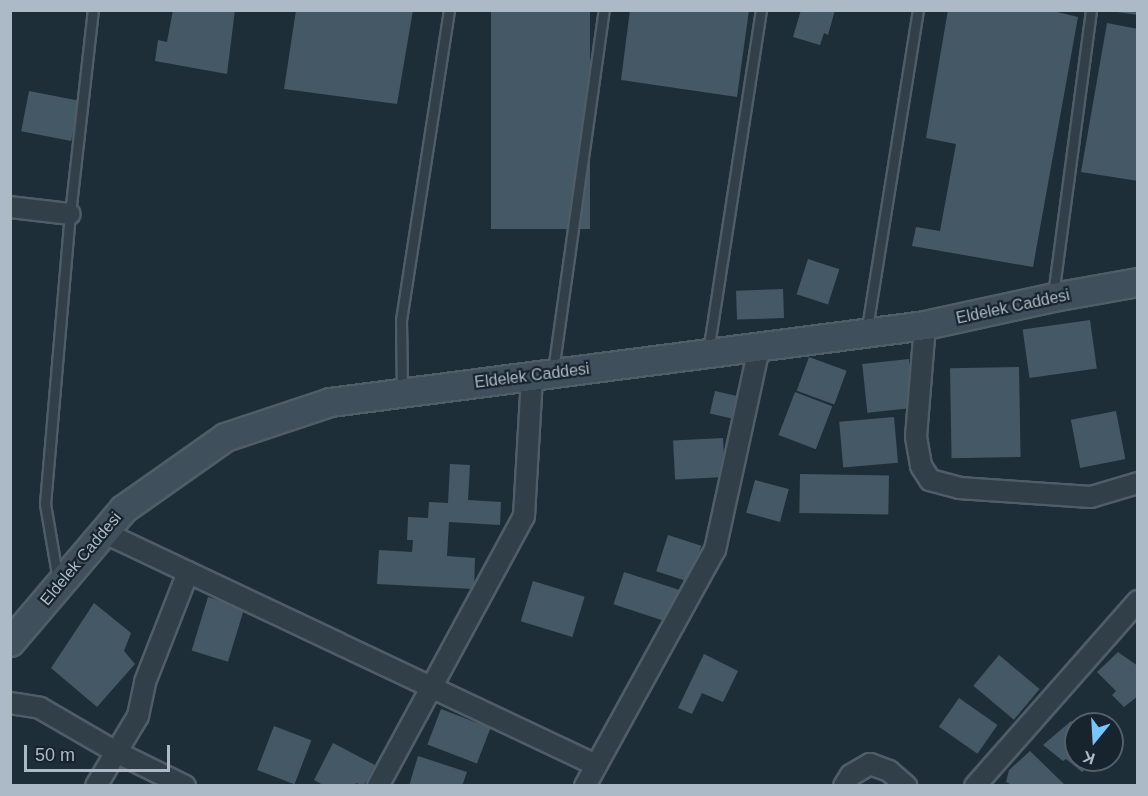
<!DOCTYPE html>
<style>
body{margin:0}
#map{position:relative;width:1148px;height:796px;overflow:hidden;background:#1e2e38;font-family:Arial,sans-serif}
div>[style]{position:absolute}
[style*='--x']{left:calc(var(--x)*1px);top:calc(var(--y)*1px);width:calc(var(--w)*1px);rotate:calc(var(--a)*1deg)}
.building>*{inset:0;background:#455865;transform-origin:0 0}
.roads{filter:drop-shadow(2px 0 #4f5d67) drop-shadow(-2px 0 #4f5d67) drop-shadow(0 2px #4f5d67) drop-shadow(0 -2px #4f5d67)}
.lane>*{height:9px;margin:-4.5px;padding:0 4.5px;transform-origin:4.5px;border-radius:4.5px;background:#313f49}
.street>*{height:20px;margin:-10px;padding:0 10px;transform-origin:10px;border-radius:10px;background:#313f49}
.secondary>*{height:27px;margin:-13.5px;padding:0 13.5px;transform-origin:13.5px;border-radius:13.5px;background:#3f4f5c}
span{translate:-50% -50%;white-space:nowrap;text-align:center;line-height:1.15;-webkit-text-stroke:4.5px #17242d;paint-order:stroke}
.street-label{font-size:16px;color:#abbac6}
.frame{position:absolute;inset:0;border:12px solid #abbac6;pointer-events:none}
.north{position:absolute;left:1064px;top:712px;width:60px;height:60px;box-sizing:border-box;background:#17242d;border:2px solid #52606a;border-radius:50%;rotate:198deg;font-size:16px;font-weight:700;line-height:24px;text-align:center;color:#abbac6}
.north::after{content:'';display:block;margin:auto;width:21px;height:27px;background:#77c5ff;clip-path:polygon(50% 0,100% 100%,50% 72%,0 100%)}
.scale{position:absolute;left:24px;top:745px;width:146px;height:27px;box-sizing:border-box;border:3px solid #abbac6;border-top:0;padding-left:8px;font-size:18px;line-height:21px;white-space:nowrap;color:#abbac6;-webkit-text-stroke:4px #17242d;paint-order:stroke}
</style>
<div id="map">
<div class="building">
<div style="clip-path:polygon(173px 10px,235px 10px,227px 74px,155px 61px,158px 40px,167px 42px)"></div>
<div style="clip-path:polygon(296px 10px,413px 10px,397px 104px,284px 89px)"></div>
<div style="left:491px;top:10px;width:99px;height:219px"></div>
<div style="clip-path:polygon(630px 10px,749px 10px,737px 97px,621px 80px)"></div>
<div style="clip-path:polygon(801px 10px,835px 10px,828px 35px,824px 33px,820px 45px,793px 37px)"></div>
<div style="clip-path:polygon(948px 10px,1049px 10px,1078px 17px,1033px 267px,912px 246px,916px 227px,940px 231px,956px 144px,926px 138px)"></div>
<div style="clip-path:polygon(1117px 10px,1138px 10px,1138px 15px,1117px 12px)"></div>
<div style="clip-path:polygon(1107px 23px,1138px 29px,1138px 181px,1081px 172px)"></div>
<div style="left:29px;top:91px;width:51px;height:41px;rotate:11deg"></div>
<div style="left:808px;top:259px;width:33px;height:37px;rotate:18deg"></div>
<div style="left:783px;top:289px;width:29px;height:47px;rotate:88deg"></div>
<div style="left:1090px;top:320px;width:49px;height:68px;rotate:82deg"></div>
<div style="left:809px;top:357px;width:40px;height:36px;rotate:20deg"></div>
<div style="left:909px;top:359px;width:49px;height:47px;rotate:84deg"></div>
<div style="left:1019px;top:367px;width:90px;height:69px;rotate:89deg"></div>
<div style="left:715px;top:391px;width:26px;height:23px;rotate:13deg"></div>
<div style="left:795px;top:392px;width:40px;height:46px;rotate:21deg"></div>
<div style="left:1116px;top:411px;width:49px;height:46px;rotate:79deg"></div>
<div style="left:894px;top:417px;width:46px;height:55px;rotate:85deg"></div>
<div style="left:723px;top:438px;width:39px;height:50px;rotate:87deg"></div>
<div style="clip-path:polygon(450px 464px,470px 465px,468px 500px,501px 502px,500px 525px,449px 522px,447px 556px,475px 558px,474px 589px,377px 584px,379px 550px,412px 552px,413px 540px,407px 540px,408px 517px,428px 518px,429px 502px,448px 503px)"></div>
<div style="left:800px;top:474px;width:89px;height:39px;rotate:1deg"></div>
<div style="left:755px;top:480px;width:35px;height:34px;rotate:15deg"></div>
<div style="left:668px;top:535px;width:35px;height:38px;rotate:18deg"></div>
<div style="left:624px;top:572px;width:60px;height:34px;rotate:18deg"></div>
<div style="left:533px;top:581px;width:54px;height:42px;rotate:17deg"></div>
<div style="left:208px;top:597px;width:38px;height:56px;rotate:17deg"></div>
<div style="clip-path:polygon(94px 603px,131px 633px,124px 651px,135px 664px,97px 707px,51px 668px)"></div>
<div style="clip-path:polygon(1118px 652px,1138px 666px,1138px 696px,1124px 707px,1112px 695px,1116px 691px,1097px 672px)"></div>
<div style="clip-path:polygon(704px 654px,738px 671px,723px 702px,702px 693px,692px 714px,678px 708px)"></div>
<div style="left:999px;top:655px;width:53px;height:40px;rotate:40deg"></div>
<div style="left:959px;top:698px;width:47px;height:35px;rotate:35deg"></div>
<div style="left:441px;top:709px;width:53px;height:38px;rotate:21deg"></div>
<div style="clip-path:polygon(1071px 721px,1076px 724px,1076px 760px,1097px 760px,1082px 772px,1066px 759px,1063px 761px,1043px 745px)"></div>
<div style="left:274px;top:726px;width:40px;height:47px;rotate:21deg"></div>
<div style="clip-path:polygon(333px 743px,375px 765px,364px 786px,356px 783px,355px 786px,325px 786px,314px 780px)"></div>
<div style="clip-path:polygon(1030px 751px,1066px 786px,1014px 786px,1006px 782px,1009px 770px)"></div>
<div style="clip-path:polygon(418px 756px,467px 772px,462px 786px,409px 786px)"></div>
</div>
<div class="roads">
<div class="lane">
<div style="--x:1053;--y:295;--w:288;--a:-82.4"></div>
<div style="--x:867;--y:328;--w:322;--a:-80.9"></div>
<div style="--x:708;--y:352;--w:346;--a:-81.2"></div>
<div style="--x:553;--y:371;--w:365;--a:-82"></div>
<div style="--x:402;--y:391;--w:71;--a:-90.8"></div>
<div style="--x:401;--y:320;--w:314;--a:-81.2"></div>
<div style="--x:58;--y:580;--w:77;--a:-99.7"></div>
<div style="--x:45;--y:504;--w:291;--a:-85.1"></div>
<div style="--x:70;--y:214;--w:205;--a:-83.6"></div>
</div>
<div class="street">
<div style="--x:10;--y:207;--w:60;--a:6.7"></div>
<div style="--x:925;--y:325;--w:112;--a:94.6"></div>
<div style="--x:916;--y:437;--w:29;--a:80"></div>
<div style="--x:921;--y:466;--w:17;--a:57"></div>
<div style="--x:930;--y:480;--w:30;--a:15"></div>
<div style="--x:959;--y:488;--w:132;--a:3.9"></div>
<div style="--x:1091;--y:497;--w:49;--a:-16.6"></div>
<div style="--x:103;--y:532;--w:545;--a:25.3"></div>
<div style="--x:10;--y:703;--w:30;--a:9"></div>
<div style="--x:40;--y:708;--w:88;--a:30.1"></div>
<div style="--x:116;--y:752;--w:77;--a:26.2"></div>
<div style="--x:96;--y:786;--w:82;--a:-59"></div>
<div style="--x:138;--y:716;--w:35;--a:-78"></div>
<div style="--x:145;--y:682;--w:118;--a:-68.6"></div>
<div style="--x:378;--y:786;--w:307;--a:-61.6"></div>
<div style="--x:524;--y:516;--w:140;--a:-86.7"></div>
<div style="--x:585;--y:786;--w:269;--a:-61.2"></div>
<div style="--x:715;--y:550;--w:207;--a:-77.7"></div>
<div style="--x:844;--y:786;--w:13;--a:-58"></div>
<div style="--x:851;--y:775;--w:22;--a:-30"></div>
<div style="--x:870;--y:764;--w:20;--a:20"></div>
<div style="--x:889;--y:771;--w:23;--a:41"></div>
<div style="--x:975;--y:786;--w:247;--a:-48.6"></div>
</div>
<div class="secondary">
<div style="--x:10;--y:642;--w:175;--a:-49.6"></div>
<div style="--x:123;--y:509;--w:125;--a:-35.2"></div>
<div style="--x:225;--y:437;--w:111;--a:-18.4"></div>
<div style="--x:330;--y:402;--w:600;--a:-7.37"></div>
<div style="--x:925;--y:325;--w:131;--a:-12.3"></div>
<div style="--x:1053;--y:297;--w:86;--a:-10"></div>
</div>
</div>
<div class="street-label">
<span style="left:1013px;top:307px;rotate:-12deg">Eldelek Caddesi</span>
<span style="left:532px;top:376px;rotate:-7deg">Eldelek Caddesi</span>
<span style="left:81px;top:559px;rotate:-50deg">Eldelek Caddesi</span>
</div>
<div class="frame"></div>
<div class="north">K</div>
<div class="scale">50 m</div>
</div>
